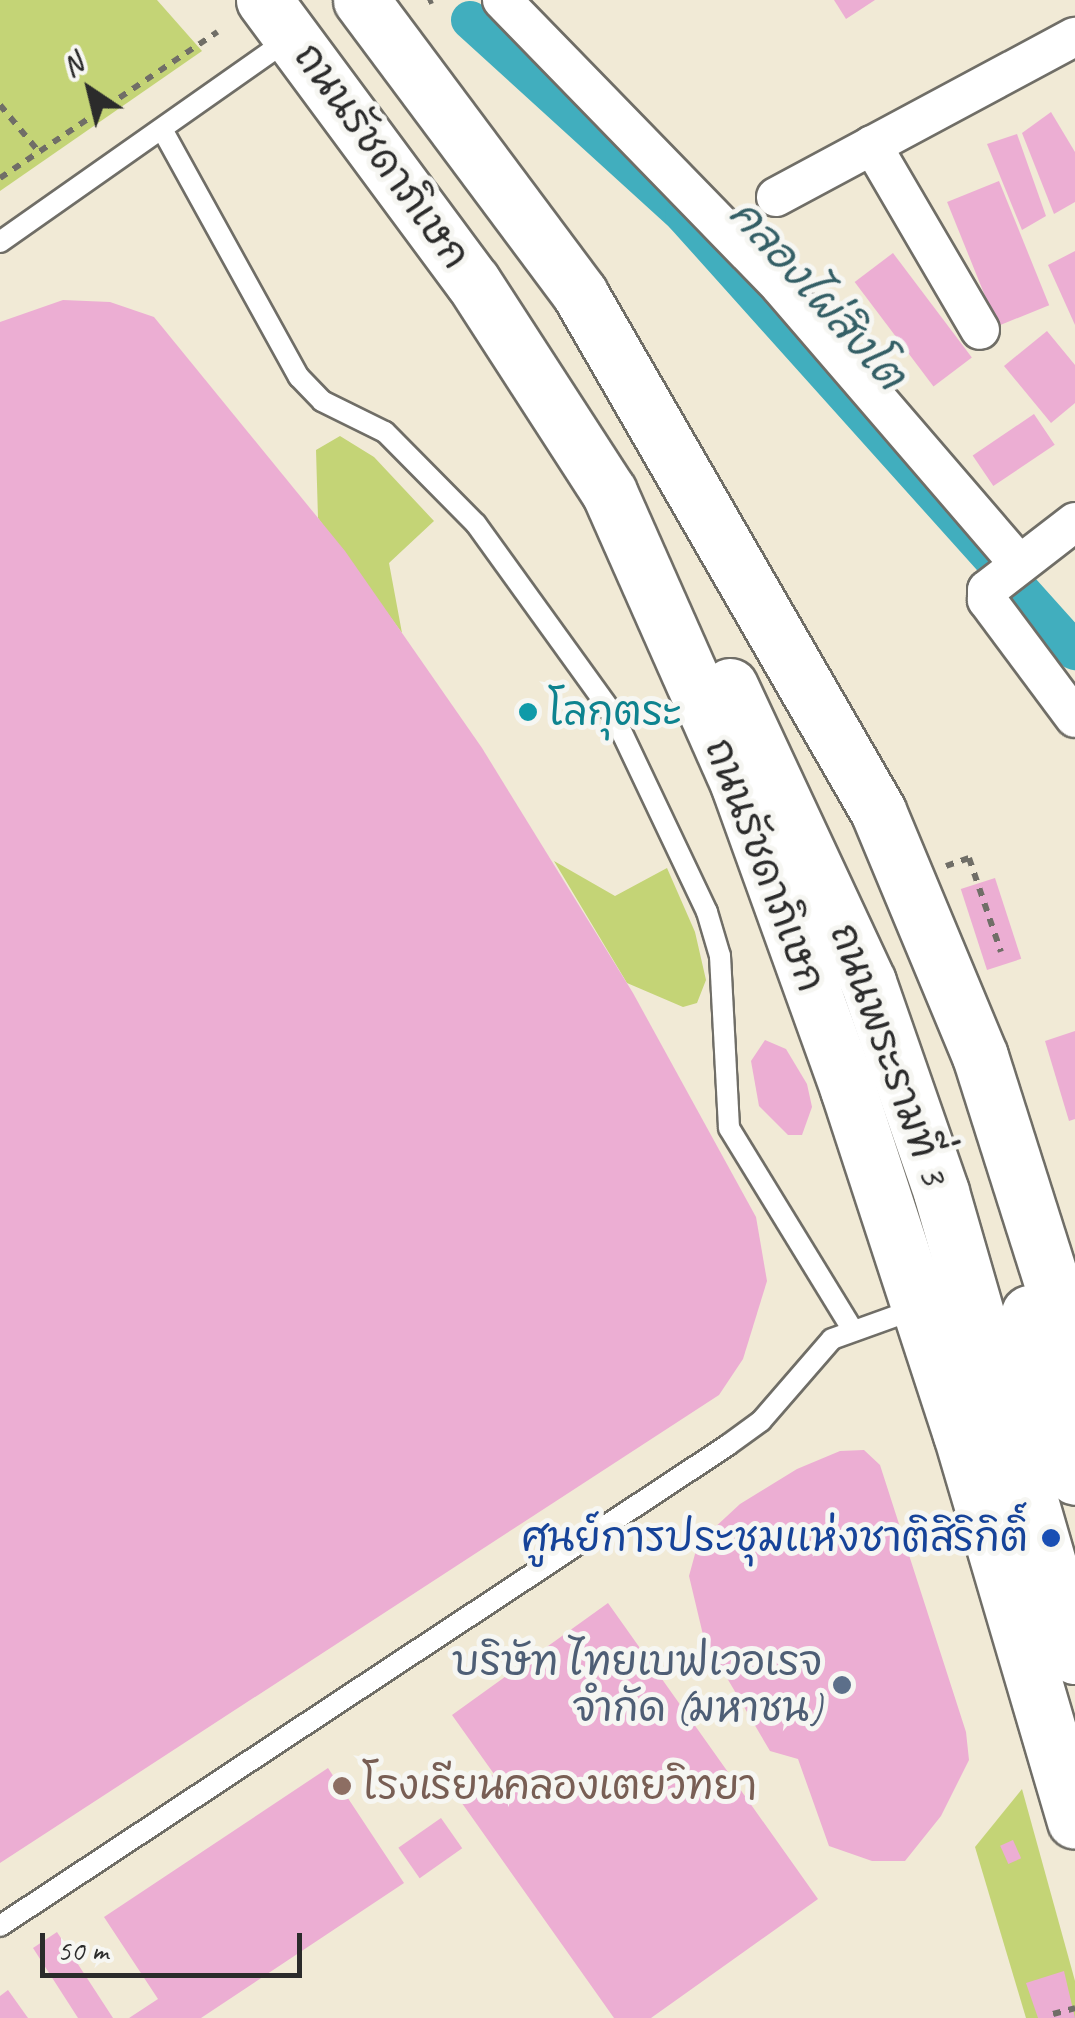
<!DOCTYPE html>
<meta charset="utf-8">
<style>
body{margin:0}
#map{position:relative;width:1075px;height:2018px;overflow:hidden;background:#f1ead6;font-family:Caveat,"Playpen Sans Thai",sans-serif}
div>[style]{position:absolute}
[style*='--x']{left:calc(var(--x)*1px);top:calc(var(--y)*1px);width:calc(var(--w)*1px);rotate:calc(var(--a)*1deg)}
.green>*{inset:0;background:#c4d476}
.canal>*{height:38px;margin:-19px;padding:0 19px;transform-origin:19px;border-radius:19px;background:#41aebe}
.building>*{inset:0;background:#ecaed3;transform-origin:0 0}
.path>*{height:6px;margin-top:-3px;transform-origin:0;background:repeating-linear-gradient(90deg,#706e67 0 8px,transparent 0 16px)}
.roads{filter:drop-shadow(2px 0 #706e67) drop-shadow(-2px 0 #706e67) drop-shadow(0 2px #706e67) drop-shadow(0 -2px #706e67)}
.service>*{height:20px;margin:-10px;padding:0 10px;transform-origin:10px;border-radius:10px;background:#fff}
.minor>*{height:38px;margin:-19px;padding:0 19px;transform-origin:19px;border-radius:19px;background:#fff}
.primary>*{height:55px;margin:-27.5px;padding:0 27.5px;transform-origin:27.5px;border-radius:27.5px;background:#fff}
.dots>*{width:28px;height:28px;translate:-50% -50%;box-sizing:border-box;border:5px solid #f6f6f2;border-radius:50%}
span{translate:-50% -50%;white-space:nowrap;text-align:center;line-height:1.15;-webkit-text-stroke:10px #f6f6f2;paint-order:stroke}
.street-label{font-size:40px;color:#2b2b2b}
.culture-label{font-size:40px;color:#0d838f}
.left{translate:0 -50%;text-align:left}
.transit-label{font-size:40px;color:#164399}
.right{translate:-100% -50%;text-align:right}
.service-label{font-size:40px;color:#4e5e75}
.education-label{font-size:40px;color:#785e54}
.water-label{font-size:42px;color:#345f66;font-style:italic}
.north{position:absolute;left:40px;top:40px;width:100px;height:100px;-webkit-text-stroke:8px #f6f6f2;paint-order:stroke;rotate:325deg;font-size:28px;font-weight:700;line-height:40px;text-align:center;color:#2b2b2b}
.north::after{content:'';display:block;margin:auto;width:35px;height:45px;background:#2b2b2b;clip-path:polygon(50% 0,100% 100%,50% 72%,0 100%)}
.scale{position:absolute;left:40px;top:1933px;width:262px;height:45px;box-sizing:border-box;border:5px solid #2b2b2b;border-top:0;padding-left:12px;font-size:30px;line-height:35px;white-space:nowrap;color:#2b2b2b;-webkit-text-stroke:8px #f6f6f2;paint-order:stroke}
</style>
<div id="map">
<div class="green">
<div style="clip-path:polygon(0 0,157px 0,202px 51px,0 191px)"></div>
<div style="clip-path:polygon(340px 436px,374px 457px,434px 521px,389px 563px,402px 633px,318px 518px,316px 450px)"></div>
<div style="clip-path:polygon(554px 861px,615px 896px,667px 868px,695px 932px,706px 980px,697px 1003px,683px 1007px,627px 983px)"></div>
<div style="clip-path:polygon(1022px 1789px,1075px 1981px,1075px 2018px,1026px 2018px,975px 1847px)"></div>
</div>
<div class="canal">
<div style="--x:470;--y:20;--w:290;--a:42.3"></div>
<div style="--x:684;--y:215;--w:586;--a:48.11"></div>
</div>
<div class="building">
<div style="clip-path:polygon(834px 0,875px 0,846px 19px)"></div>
<div style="clip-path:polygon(1051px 112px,1075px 152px,1075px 202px,1054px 214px,1022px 133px)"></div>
<div style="clip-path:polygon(1017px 134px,1046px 216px,1022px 230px,987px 144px)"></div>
<div style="left:999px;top:181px;width:134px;height:56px;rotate:68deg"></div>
<div style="clip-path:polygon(1075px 251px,1075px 325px,1048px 265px)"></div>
<div style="left:893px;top:253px;width:131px;height:48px;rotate:53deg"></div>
<div style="clip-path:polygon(63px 300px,110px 302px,154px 317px,345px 551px,482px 748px,633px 993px,756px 1217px,767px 1281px,743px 1359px,719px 1395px,0 1863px,0 322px)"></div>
<div style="clip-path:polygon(1047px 331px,1075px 365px,1075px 403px,1051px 423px,1004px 366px)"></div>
<div style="left:1034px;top:414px;width:37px;height:74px;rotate:56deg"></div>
<div style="left:995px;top:878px;width:85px;height:36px;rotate:72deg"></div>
<div style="clip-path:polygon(1075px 1031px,1075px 1119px,1069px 1121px,1045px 1041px)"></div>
<div style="clip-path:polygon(765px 1040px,786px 1049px,807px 1084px,812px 1107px,802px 1135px,788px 1135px,759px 1106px,751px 1061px)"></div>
<div style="clip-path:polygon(864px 1450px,880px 1465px,966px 1732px,969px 1760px,941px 1816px,905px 1861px,872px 1861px,829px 1846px,798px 1759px,770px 1751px,704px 1639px,689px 1576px,698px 1543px,740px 1504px,797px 1469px,840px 1451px)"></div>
<div style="clip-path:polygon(608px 1603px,818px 1899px,651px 2018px,614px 2018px,459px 1799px,494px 1774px,452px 1715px)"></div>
<div style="clip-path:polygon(328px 1768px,404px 1883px,201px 2018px,129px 2018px,158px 1999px,104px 1917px)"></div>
<div style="left:441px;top:1818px;width:37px;height:52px;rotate:55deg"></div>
<div style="left:1013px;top:1840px;width:20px;height:14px;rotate:66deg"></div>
<div style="clip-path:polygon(57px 1932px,113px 2018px,78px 2018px,33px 1948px)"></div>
<div style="clip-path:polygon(1064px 1971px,1075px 2018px,1038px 2018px,1026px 1983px)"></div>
<div style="clip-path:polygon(8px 1990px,28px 2018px,0 2018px,0 1996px)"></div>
</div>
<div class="path">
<div style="--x:428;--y:2;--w:5;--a:-22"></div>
<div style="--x:0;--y:105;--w:61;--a:50.3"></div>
<div style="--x:0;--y:178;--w:262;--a:-33.9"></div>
<div style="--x:946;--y:866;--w:24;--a:-19"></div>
<div style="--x:969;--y:858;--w:99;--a:71.2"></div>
<div style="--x:1053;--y:2014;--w:23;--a:-15"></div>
</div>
<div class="roads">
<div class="service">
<div style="--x:163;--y:131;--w:281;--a:61.1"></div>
<div style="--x:299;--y:377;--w:33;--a:46"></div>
<div style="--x:322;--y:401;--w:70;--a:26.2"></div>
<div style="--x:385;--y:432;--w:129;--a:45.3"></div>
<div style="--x:476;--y:524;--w:234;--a:54.2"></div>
<div style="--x:613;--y:714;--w:219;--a:64.6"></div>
<div style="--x:707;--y:912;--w:46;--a:73.5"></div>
<div style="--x:720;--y:956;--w:172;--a:87"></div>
<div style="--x:729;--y:1128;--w:233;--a:58.5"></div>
<div style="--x:0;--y:242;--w:353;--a:-35.1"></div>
<div style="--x:0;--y:1926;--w:873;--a:-33.45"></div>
<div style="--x:728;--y:1445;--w:41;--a:-36"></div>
<div style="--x:761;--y:1421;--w:108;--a:-49.1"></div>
<div style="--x:832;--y:1339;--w:91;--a:-19.8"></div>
</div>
<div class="minor">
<div style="--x:502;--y:0;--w:399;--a:45.8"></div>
<div style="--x:780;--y:286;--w:367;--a:49.3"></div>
<div style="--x:872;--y:145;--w:214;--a:59.7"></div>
<div style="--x:776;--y:197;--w:339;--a:-28.2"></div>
<div style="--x:1075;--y:522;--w:111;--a:142.3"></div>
<div style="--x:987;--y:590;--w:10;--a:90"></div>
<div style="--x:987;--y:600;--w:147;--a:53.3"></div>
</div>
<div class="primary">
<div style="--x:264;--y:0;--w:351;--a:53.5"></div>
<div style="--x:473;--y:282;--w:250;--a:57.1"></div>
<div style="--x:609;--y:492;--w:321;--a:66.1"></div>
<div style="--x:739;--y:786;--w:322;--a:70.2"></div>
<div style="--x:848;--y:1089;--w:363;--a:71.9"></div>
<div style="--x:961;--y:1434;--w:403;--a:73.6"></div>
<div style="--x:361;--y:0;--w:367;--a:53.3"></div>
<div style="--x:580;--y:294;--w:597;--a:60.04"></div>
<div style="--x:878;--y:811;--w:265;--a:67.4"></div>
<div style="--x:980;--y:1056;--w:314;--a:72.4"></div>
<div style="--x:730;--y:686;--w:327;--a:65"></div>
<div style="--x:868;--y:982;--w:222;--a:70.8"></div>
<div style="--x:941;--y:1192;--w:483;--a:73.9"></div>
<div style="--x:1029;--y:1313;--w:170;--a:74.3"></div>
</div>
</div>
<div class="dots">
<div style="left:528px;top:712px;background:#0f9aa8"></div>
<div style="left:1051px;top:1538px;background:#1a4fb4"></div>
<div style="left:842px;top:1685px;background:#5c6f8a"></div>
<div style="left:342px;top:1786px;background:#8d6e63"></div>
</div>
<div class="street-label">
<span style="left:382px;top:156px;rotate:54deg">ถนนรัชดาภิเษก</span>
<span style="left:765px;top:865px;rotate:69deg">ถนนรัชดาภิเษก</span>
<span style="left:889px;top:1054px;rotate:70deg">ถนนพระรามที่ 3</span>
</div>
<div class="culture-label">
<span class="left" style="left:548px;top:712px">โลกุตระ</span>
</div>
<div class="transit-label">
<span class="right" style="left:1028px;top:1538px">ศูนย์การประชุมแห่งชาติสิริกิติ์</span>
</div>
<div class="service-label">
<span class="right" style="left:822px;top:1685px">บริษัท ไทยเบฟเวอเรจ<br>จำกัด (มหาชน)</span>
</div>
<div class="education-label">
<span class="left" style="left:362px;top:1786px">โรงเรียนคลองเตยวิทยา</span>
</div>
<div class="water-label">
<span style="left:817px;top:295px;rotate:48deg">คลองไผ่สิงโต</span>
</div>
<div class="north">N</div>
<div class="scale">50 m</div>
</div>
